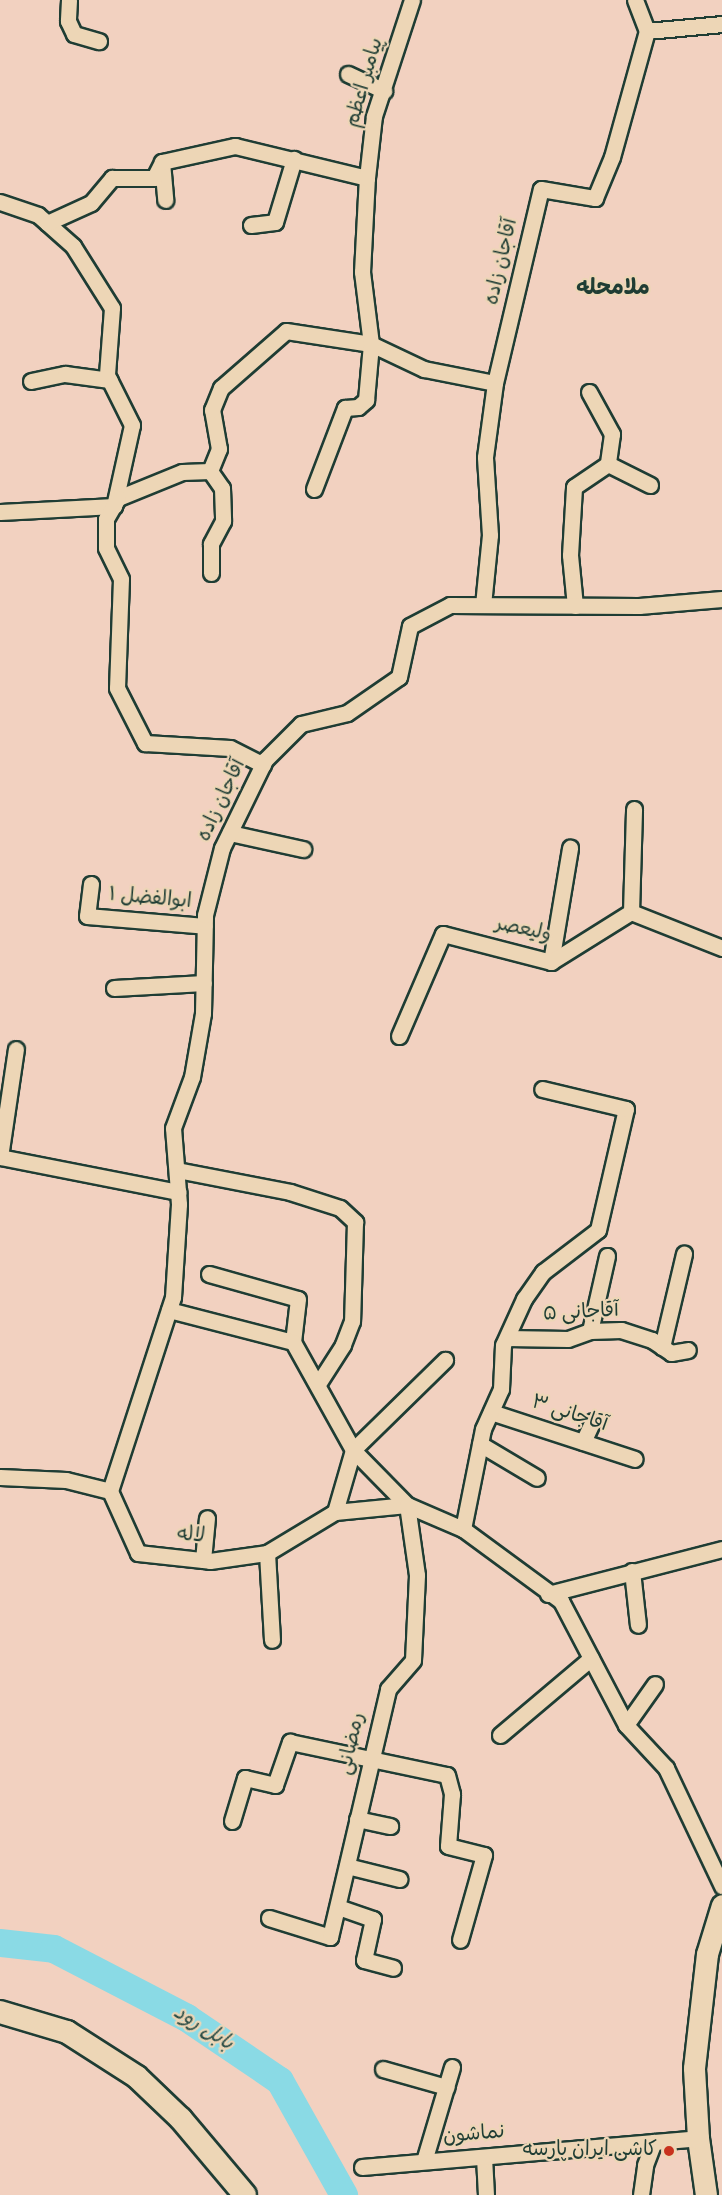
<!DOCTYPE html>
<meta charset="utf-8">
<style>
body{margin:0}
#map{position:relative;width:722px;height:2195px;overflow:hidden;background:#f2d1c0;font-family:"Gochi Hand","Playpen Sans Arabic",sans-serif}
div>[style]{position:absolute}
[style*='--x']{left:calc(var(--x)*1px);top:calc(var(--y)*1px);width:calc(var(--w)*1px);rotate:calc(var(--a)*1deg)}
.river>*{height:28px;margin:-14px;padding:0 14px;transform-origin:14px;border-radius:14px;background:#8adae5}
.roads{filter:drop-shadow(2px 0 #1f3d34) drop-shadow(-2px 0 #1f3d34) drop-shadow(0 2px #1f3d34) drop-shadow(0 -2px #1f3d34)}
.minor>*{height:15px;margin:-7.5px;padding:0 7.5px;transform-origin:7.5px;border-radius:7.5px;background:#edd6b6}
.secondary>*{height:21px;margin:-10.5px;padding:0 10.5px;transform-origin:10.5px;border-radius:10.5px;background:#edd6b6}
.primary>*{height:22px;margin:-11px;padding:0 11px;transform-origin:11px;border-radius:11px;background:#edd6b6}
.dots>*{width:16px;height:16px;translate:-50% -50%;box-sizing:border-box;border:3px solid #edd6b6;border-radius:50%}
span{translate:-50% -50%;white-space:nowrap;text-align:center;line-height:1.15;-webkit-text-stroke:4.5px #edd6b6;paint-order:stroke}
.street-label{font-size:20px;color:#1f3d34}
.poi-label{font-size:20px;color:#1f3d34}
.right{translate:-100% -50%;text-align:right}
.water-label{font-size:21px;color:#2a4d46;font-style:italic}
.quarter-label{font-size:22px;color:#1f3d34;font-weight:700}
</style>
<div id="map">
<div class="river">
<div style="--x:0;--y:1943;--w:54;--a:6.3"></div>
<div style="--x:54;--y:1949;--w:150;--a:27.4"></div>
<div style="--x:187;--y:2018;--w:112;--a:34.1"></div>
<div style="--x:280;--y:2081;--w:131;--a:60.7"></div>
</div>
<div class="roads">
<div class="minor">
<div style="--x:69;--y:0;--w:21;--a:93"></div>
<div style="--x:68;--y:21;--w:14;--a:65"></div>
<div style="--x:74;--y:34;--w:26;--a:16"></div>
<div style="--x:647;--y:31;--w:75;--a:-5.3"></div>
<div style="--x:348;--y:74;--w:40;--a:25"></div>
<div style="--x:162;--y:162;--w:38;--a:85"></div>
<div style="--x:0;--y:202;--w:40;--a:18.9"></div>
<div style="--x:38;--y:215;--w:47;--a:41.5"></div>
<div style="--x:73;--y:246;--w:73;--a:57.8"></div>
<div style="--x:112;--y:308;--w:67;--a:94.3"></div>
<div style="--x:107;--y:375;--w:56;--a:63.4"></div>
<div style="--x:132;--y:425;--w:83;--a:102.5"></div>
<div style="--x:114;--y:506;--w:114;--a:177"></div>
<div style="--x:47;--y:223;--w:48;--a:-24.4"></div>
<div style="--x:91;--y:203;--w:33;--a:-50"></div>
<div style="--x:112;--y:178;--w:42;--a:0"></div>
<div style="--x:154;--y:178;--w:18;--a:-63"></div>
<div style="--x:162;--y:162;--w:75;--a:-12.4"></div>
<div style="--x:235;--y:146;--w:136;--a:13.6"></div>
<div style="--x:251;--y:225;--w:24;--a:-7"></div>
<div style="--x:275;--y:222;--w:66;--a:-73.2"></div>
<div style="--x:31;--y:381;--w:35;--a:-12"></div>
<div style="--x:65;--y:374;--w:45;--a:7.6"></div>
<div style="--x:589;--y:392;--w:48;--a:61.3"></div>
<div style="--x:612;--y:434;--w:30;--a:98"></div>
<div style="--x:210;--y:471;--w:28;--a:178"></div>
<div style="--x:182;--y:472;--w:69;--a:157.9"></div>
<div style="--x:118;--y:498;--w:24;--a:120"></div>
<div style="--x:106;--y:519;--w:29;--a:90"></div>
<div style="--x:106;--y:548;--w:34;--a:64"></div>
<div style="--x:121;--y:579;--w:109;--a:92.1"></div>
<div style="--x:117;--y:688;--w:62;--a:63"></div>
<div style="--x:145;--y:743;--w:85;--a:3.4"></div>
<div style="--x:230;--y:748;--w:37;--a:27"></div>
<div style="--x:210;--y:471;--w:24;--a:-68"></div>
<div style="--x:219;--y:449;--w:40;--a:-100"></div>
<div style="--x:212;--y:410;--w:24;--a:-68"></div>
<div style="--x:221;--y:388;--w:86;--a:-41.2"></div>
<div style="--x:286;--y:331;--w:86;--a:8.7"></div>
<div style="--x:371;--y:344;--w:59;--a:25.3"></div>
<div style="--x:424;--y:369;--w:72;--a:11.2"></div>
<div style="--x:210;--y:471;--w:21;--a:55"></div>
<div style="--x:222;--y:488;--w:33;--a:88"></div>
<div style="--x:223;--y:521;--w:26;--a:118"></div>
<div style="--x:211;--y:544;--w:29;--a:90"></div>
<div style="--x:314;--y:489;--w:87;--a:-69.1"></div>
<div style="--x:345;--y:408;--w:13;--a:-4"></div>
<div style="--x:358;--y:407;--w:11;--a:-41"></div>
<div style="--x:366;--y:400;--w:56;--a:-84.9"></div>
<div style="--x:371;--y:344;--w:73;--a:-97.1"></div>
<div style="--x:362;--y:272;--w:94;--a:-87"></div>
<div style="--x:367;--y:178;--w:62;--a:-83.6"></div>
<div style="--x:374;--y:116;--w:122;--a:-71.9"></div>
<div style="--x:483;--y:605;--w:70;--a:-84.3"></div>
<div style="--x:490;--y:535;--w:78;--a:-93.7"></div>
<div style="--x:485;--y:457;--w:75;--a:-82.3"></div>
<div style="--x:495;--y:383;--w:199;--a:-76.7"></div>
<div style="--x:541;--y:189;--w:55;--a:9.5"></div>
<div style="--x:595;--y:198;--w:44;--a:-67.5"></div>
<div style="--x:612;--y:157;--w:131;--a:-74.5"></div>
<div style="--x:647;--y:31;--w:33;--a:-111"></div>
<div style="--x:575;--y:606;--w:51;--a:-95.6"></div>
<div style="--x:570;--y:555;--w:68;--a:-86.6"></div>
<div style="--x:574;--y:487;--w:41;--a:-34.1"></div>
<div style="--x:608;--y:464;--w:47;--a:26.6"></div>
<div style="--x:230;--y:833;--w:75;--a:12.4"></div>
<div style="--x:91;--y:884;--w:32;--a:97"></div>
<div style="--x:87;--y:916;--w:118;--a:4.8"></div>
<div style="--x:631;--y:912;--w:103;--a:-88.3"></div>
<div style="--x:551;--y:962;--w:116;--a:-80.5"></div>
<div style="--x:114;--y:988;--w:90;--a:-3.2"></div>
<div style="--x:399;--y:1036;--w:111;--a:-66.7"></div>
<div style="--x:443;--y:934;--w:112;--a:14.5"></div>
<div style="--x:551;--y:962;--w:94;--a:-32"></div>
<div style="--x:631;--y:912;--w:98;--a:21.6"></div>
<div style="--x:0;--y:1157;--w:182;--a:11.1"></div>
<div style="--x:0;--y:1157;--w:109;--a:-81.6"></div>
<div style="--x:177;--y:1170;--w:115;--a:11"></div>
<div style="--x:290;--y:1192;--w:52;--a:17.7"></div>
<div style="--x:340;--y:1208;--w:21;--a:43"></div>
<div style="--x:355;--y:1222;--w:99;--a:91.7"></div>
<div style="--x:352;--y:1321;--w:26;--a:111"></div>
<div style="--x:343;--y:1345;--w:46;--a:122.7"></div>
<div style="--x:209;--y:1274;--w:92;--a:15.7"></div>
<div style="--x:298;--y:1299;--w:43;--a:96.6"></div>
<div style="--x:169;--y:1310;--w:128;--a:14.5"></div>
<div style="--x:293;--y:1342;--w:124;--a:60.9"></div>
<div style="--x:353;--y:1450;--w:129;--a:-44.4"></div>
<div style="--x:590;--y:1331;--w:77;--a:-77.2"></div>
<div style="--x:507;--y:1338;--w:61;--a:0.9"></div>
<div style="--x:568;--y:1339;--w:23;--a:-20"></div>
<div style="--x:590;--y:1331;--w:31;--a:-2"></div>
<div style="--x:621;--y:1330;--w:33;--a:18"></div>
<div style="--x:652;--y:1340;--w:23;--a:34"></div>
<div style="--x:671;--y:1353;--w:17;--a:-10"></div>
<div style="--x:662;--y:1347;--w:96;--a:-76.7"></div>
<div style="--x:491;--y:1412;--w:151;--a:18.1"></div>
<div style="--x:583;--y:1442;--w:23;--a:-65"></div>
<div style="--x:480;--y:1444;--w:66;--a:30.8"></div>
<div style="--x:0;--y:1477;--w:66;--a:2.6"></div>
<div style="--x:66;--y:1480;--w:45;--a:14"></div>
<div style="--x:110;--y:1491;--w:68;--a:65.7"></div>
<div style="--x:138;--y:1553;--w:72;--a:6.3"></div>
<div style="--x:210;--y:1561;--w:58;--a:-8"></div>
<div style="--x:267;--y:1553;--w:79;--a:-31.1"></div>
<div style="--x:335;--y:1512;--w:72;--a:-5.6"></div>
<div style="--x:110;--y:1491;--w:204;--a:-72"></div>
<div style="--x:173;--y:1297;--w:93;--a:-86.3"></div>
<div style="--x:179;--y:1204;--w:76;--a:-94.5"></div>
<div style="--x:173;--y:1128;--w:54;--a:-69.6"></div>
<div style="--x:192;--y:1077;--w:65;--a:-80.2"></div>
<div style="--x:203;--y:1013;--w:98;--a:-88.8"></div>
<div style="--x:205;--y:915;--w:69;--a:-75.8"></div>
<div style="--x:222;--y:848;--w:98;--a:-64"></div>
<div style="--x:265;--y:760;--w:51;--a:-45"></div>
<div style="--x:301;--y:724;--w:47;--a:-13.4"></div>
<div style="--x:347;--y:713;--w:63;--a:-34.7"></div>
<div style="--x:399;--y:677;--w:52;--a:-77.8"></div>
<div style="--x:410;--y:626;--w:45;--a:-27.7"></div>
<div style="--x:450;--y:605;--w:189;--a:0.3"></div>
<div style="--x:639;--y:606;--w:83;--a:-4.8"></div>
<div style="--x:335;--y:1512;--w:65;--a:-73.8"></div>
<div style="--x:353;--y:1450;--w:77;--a:45.5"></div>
<div style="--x:407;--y:1505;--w:61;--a:23.2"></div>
<div style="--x:463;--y:1529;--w:122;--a:36.3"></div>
<div style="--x:561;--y:1601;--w:140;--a:62.3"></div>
<div style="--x:626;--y:1725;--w:59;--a:47.1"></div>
<div style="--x:666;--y:1768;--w:131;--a:64.6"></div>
<div style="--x:463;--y:1529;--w:102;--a:-78.7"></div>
<div style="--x:483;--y:1429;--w:44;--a:-65.8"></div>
<div style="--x:501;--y:1389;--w:44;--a:-87.4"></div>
<div style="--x:503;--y:1345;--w:51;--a:-65.5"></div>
<div style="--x:524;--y:1299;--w:33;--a:-55"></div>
<div style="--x:543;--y:1272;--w:69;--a:-37.4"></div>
<div style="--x:598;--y:1230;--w:124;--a:-77"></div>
<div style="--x:626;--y:1109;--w:86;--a:-166.6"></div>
<div style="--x:267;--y:1553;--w:87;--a:86.7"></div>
<div style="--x:203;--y:1560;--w:42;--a:-84.6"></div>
<div style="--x:632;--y:1571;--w:54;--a:83.7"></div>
<div style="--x:548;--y:1594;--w:180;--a:-14.5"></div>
<div style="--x:626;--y:1725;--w:50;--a:-54.7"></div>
<div style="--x:500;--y:1735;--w:119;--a:-40.2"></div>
<div style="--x:357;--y:1819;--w:34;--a:12"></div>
<div style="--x:232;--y:1821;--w:45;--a:-73.2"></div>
<div style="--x:245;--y:1778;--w:31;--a:13"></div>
<div style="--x:275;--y:1785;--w:46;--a:-70.8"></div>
<div style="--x:290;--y:1742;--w:160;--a:11.9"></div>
<div style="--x:447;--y:1775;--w:20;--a:75"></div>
<div style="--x:452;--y:1794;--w:52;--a:94.4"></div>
<div style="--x:448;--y:1846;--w:37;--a:14"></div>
<div style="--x:484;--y:1855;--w:88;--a:105.8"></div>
<div style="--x:347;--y:1866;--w:54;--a:14"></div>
<div style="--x:338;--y:1907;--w:37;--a:19"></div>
<div style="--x:373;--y:1919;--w:42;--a:102.4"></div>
<div style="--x:364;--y:1960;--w:30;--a:15"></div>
<div style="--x:269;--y:1918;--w:64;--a:17.3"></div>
<div style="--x:330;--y:1937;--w:255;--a:-76.8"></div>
<div style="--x:388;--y:1689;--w:38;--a:-49"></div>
<div style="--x:413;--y:1660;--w:85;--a:-87.3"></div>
<div style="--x:417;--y:1575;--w:71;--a:-98.1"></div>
<div style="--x:383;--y:2069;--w:66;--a:15.9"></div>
<div style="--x:484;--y:2157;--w:38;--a:87"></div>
<div style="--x:424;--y:2161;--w:98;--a:-73.4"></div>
<div style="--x:362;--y:2167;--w:337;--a:-4.9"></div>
<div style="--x:641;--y:2195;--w:30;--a:-82"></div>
<div style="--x:645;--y:2165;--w:25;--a:-69"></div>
</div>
<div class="secondary">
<div style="--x:706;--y:2195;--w:58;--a:-98"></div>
<div style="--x:698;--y:2138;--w:70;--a:-93.3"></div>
<div style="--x:694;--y:2068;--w:115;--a:-83.5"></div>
<div style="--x:707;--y:1954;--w:51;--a:-73"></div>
</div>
<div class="primary">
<div style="--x:0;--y:2012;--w:70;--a:16.6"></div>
<div style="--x:67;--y:2032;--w:83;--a:32.7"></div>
<div style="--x:137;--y:2077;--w:61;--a:43.7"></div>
<div style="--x:181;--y:2119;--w:99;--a:49.9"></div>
</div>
</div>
<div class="dots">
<div style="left:669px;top:2151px;background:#c8321e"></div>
</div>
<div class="street-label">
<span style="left:366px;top:83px;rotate:-74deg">پیامبر اعظم</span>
<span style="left:503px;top:262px;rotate:-77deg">آقاجان زاده</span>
<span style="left:223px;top:801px;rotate:-65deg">آقاجان زاده</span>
<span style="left:150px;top:900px;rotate:5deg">ابوالفضل ۱</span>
<span style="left:523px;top:931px;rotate:12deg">ولیعصر</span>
<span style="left:581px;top:1314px;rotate:-3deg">آقاجانی ۵</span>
<span style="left:569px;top:1415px;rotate:18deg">آقاجانی ۳</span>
<span style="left:191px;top:1537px;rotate:5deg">لاله</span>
<span style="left:353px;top:1744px;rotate:-77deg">رمضانی</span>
<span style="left:474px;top:2136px;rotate:-5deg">نماشون</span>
</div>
<div class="poi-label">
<span class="right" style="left:657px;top:2151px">کاشی ایران پارسه</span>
</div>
<div class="water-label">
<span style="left:202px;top:2030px;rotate:32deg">بابل رود</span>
</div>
<div class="quarter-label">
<span style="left:613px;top:291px">ملامحله</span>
</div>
</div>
